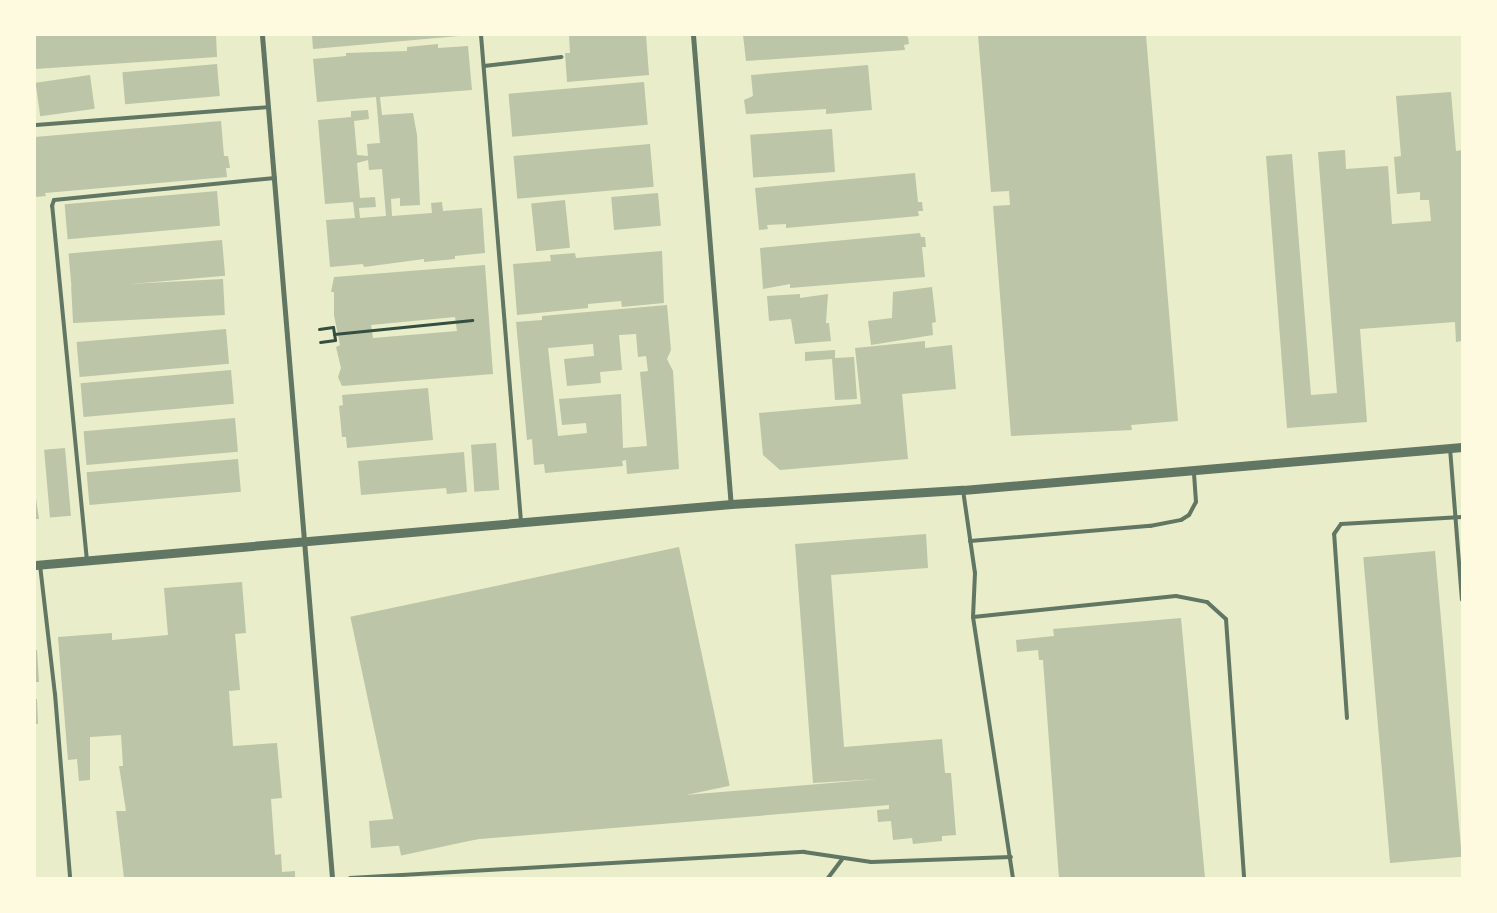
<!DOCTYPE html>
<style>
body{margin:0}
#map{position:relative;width:1497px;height:913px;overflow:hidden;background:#e9edc9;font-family:"Fira Sans",sans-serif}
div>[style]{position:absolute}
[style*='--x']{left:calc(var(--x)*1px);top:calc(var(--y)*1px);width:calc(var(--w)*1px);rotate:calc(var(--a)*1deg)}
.building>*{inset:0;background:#bcc5a7;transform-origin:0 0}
.path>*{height:3px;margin:-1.5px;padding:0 1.5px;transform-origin:1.5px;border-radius:1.5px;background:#344e41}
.service>*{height:4px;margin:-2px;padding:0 2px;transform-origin:2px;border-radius:2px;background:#617663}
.minor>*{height:5px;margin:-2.5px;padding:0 2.5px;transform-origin:2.5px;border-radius:2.5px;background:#617663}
.tertiary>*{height:9px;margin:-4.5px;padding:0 4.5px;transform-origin:4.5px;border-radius:4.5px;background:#617663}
span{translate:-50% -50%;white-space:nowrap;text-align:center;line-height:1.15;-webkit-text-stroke:4px #fefae0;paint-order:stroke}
.frame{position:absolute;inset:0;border:36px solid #fefae0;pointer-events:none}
</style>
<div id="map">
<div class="building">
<div style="clip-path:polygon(35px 35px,216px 35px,217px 57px,35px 69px)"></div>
<div style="clip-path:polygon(312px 35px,459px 35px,459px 36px,313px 49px)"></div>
<div style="clip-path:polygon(569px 35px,646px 35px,649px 75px,567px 82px,565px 53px,570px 53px)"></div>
<div style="clip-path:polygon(743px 35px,904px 35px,908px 37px,909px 44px,904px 45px,905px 50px,746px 61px)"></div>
<div style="clip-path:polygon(978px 35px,1146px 35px,1178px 421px,1131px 425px,1132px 430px,1011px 436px,993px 206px,1010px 205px,1009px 191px,991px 192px)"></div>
<div style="clip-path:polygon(evenodd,438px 44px,438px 48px,468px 46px,472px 90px,380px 97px,382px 115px,413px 113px,417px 135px,420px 205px,400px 206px,400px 198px,391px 199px,392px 216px,432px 213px,431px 203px,442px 202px,443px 211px,482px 208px,485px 253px,455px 256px,455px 259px,424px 262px,424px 259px,364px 267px,363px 264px,330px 267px,326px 220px,355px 218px,353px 202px,325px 204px,318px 120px,351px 117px,351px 111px,368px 110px,369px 119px,354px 121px,357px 155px,368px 156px,367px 144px,380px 143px,376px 97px,317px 102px,313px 59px,346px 56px,346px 53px,407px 51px,407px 47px,438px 44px,368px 160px,369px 170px,382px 169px,386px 216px,360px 218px,359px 208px,376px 207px,375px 197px,360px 198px,357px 163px,368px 160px)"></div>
<div style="left:217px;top:64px;width:32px;height:95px;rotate:85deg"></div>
<div style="clip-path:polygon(868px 65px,872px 110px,826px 114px,826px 109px,746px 114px,744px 100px,753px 96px,751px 75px)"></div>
<div style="left:90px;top:75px;width:34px;height:55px;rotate:82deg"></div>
<div style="left:644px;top:82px;width:43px;height:136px;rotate:85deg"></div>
<div style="clip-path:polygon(1451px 92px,1456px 151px,1462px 150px,1462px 341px,1456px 342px,1455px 322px,1360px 329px,1367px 422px,1287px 428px,1266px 156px,1292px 154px,1311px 395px,1337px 393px,1318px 152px,1345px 150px,1346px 169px,1388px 166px,1392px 224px,1431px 221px,1429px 200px,1420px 200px,1420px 192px,1397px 194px,1394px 157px,1401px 156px,1396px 96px)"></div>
<div style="clip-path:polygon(221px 121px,224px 156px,228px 156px,230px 168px,226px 168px,227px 177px,45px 193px,46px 196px,35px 197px,35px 137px)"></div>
<div style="left:832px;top:129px;width:43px;height:82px;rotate:86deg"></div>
<div style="left:650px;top:144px;width:43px;height:137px;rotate:85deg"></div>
<div style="clip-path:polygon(915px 173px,918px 202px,922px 202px,923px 211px,918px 211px,919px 216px,786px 228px,786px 224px,767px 225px,768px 229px,759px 230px,755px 188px)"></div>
<div style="left:217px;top:191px;width:35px;height:153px;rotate:85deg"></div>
<div style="left:658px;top:193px;width:33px;height:47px;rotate:85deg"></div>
<div style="left:565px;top:200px;width:48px;height:34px;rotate:84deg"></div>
<div style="clip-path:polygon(920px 233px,921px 237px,925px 237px,926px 247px,922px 247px,925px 277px,790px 288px,790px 284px,763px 289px,760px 248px)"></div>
<div style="left:222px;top:240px;width:36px;height:154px;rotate:85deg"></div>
<div style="clip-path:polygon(662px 251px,664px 303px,622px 307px,621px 301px,588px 304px,588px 308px,517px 315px,513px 264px,551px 261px,550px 255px,575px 253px,576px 258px)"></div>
<div style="clip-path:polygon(evenodd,485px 265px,493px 374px,342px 386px,338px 377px,341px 368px,336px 347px,340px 345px,334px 315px,334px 292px,331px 292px,334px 277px,485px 265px,455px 317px,457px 331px,373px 338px,371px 325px,455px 317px)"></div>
<div style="left:223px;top:279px;width:36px;height:152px;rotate:87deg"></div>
<div style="clip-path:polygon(932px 287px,936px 322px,932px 323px,933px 335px,871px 345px,868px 321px,892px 318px,893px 292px)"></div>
<div style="clip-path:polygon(800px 294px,800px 298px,828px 294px,826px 323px,829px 323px,831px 341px,795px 344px,791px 319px,769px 321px,767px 296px)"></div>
<div style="clip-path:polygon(evenodd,667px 305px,671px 350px,667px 359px,673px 371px,679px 469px,627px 474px,626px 460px,622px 461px,623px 466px,545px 473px,544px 464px,534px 465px,532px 439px,527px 440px,516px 322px,542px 320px,542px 316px,667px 305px,636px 334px,638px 357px,646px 356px,648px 371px,640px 372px,647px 446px,623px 448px,621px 394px,559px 399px,562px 425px,586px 423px,587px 433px,558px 436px,548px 348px,593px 344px,594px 356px,564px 359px,567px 386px,601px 383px,600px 372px,622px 370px,619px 335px,636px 334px)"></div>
<div style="left:226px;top:329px;width:35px;height:150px;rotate:85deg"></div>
<div style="clip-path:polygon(925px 341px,925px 348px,952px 345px,956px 389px,902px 394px,908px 459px,780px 470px,763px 455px,759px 413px,861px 404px,855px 348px)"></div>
<div style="clip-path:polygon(835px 350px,835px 358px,854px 357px,857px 399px,835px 400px,832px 359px,805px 361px,805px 352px)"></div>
<div style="left:231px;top:370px;width:34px;height:151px;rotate:85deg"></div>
<div style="clip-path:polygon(428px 388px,433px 440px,347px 448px,346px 437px,342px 437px,339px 406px,343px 405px,342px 395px)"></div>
<div style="left:235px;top:418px;width:34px;height:152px;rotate:85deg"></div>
<div style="left:496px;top:443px;width:47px;height:25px;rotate:86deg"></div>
<div style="left:65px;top:448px;width:68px;height:21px;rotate:85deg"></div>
<div style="clip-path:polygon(464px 452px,467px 492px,447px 494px,446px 488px,361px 495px,358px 461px)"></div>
<div style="left:238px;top:459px;width:33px;height:152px;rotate:85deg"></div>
<div style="clip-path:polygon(35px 492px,39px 519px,35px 519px)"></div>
<div style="clip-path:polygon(926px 534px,928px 568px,831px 575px,844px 747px,942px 739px,945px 773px,951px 773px,956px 835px,942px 836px,942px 841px,913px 844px,912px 838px,893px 840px,891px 821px,878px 822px,877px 810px,889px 809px,889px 805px,371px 848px,369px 821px,879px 779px,813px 783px,795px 544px)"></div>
<div style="left:679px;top:547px;width:244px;height:336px;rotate:78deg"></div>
<div style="left:1435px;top:551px;width:307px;height:72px;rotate:85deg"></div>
<div style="clip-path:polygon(242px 582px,246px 633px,235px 634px,240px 690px,229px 691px,233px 746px,277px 743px,282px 798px,271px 799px,275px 855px,281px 854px,282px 872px,295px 871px,295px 878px,124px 878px,116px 811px,126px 811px,119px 766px,123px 766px,121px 735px,90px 737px,90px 780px,79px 781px,77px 759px,68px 760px,58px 637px,112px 633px,112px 640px,168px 635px,164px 588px)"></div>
<div style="clip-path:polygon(1181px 618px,1205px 878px,1059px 878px,1043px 660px,1039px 660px,1038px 650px,1017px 652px,1016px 640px,1054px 636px,1053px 629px)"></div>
<div style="clip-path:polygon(35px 650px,37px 650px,39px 682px,35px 682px)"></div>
<div style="clip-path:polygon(35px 699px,37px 699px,38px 724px,35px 724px)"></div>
</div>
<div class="path">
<div style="--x:319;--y:329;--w:14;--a:-8"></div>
<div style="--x:333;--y:327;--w:13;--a:81"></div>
<div style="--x:335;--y:340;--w:15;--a:172"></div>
<div style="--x:334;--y:334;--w:139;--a:-5.8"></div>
</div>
<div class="service">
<div style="--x:481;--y:35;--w:490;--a:85.3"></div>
<div style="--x:484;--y:66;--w:78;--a:-6.7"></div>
<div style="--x:36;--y:125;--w:233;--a:-4.4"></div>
<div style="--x:1450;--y:448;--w:152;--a:85.5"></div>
<div style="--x:963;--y:490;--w:84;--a:81.8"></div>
<div style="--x:975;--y:573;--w:44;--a:92.6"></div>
<div style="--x:973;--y:617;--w:264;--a:81.3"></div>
<div style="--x:970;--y:541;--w:181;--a:-4.8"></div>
<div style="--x:1150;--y:526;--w:32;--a:-11"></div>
<div style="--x:1181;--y:520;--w:9;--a:-32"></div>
<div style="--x:1189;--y:515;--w:15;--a:-62"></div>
<div style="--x:1196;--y:502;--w:32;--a:-94"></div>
<div style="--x:87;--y:561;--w:357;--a:-95.6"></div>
<div style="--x:52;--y:206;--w:6;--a:-72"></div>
<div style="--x:54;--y:200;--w:222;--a:-5.7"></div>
<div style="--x:40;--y:565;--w:130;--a:83.4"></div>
<div style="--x:55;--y:694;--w:185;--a:85.3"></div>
<div style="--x:973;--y:617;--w:204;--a:-5.9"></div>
<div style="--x:1176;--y:596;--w:32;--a:11"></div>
<div style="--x:1207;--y:602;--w:25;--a:42"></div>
<div style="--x:1226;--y:619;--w:260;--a:86"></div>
<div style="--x:1347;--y:718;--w:184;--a:-94"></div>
<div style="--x:1334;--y:534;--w:12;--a:-55"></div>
<div style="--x:1341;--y:524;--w:121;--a:-3.3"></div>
<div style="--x:350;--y:878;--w:455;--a:-3.3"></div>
<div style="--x:804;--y:852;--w:68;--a:8.5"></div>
<div style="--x:871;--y:862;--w:140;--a:-2"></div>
<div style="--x:828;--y:878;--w:25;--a:-53"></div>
</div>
<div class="minor">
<div style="--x:262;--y:35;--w:846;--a:85.25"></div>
<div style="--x:693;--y:35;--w:471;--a:85.4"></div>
</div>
<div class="tertiary">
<div style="--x:35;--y:565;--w:699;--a:-5.01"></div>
<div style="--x:731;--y:504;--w:232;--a:-3.5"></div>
<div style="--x:963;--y:490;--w:501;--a:-4.93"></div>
</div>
<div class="frame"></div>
</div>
